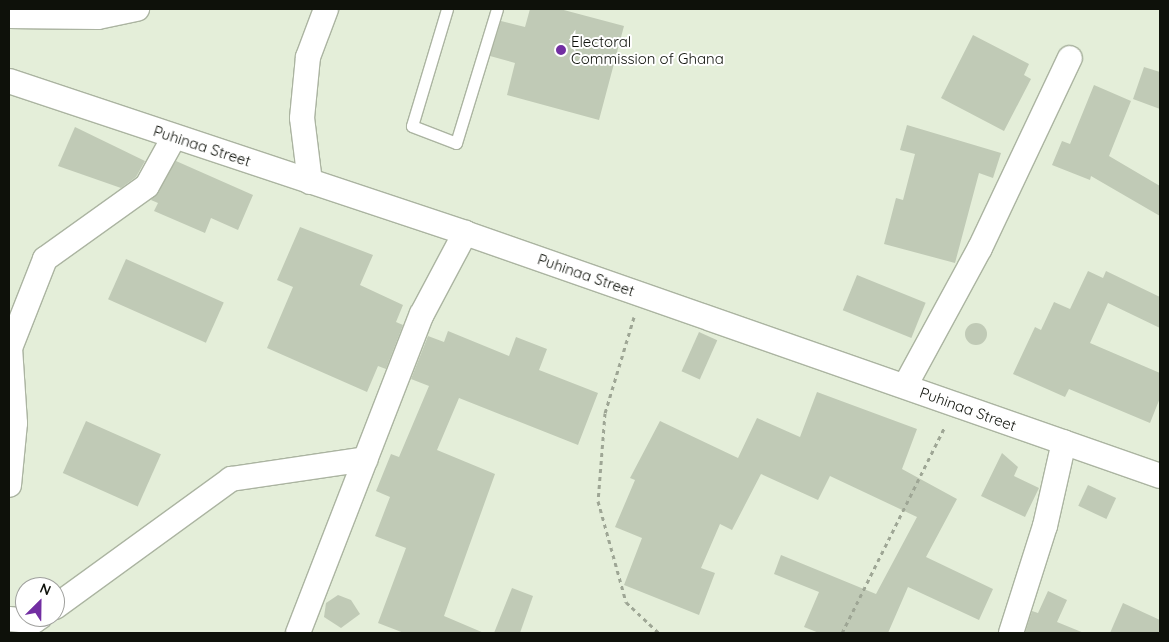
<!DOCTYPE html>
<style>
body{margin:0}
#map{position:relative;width:1169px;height:642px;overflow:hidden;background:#e4eed9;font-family:Quicksand,sans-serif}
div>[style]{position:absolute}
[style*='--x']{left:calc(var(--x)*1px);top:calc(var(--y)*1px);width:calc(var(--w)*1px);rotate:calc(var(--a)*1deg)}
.building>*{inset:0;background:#c0cab6;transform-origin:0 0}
.round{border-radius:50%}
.path>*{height:3px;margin-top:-1.5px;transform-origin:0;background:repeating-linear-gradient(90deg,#9ea695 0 4px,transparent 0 8px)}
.roads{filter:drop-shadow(1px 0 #abb4a1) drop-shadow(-1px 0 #abb4a1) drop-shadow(0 1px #abb4a1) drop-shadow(0 -1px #abb4a1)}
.lane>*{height:11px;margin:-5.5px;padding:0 5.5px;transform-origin:5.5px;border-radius:5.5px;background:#fff}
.street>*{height:24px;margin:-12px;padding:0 12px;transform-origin:12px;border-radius:12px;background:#fff}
.dots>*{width:14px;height:14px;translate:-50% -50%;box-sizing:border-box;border:2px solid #fff;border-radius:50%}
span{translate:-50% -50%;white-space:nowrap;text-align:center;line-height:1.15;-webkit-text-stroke:4px #fff;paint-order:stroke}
.poi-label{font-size:15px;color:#0e110a}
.left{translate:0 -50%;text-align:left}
.street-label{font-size:15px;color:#0e110a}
.frame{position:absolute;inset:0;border:10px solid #0e110a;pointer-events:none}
.north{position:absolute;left:15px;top:577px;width:50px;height:50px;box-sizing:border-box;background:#fff;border:1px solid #9fa09d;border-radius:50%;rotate:23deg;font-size:14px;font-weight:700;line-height:20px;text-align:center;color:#0e110a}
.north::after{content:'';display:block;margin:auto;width:18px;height:22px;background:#722ea2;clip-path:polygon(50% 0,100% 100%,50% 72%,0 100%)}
</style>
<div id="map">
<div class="building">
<div style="clip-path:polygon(530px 9px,560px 9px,624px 26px,599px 120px,507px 95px,515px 63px,490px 56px,501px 21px,525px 27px)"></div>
<div style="clip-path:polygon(973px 35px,1029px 64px,1024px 75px,1031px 79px,1004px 131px,941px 98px)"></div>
<div style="clip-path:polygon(1144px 67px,1160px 72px,1160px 109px,1133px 99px)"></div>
<div style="clip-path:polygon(1094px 85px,1131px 101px,1109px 156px,1160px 186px,1160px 216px,1091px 176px,1090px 180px,1052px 165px,1062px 141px,1070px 144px)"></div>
<div style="clip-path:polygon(907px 125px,1001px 153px,993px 178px,979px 173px,955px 263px,884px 244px,896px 198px,903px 200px,915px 154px,900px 150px)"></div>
<div style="clip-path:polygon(75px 127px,145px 161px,136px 177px,121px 188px,58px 166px)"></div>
<div style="clip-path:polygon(176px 161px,253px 195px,238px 230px,211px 218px,205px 233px,154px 211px,158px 203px,151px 200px)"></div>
<div style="clip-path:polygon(300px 227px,373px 255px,360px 285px,403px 305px,396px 322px,403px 325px,386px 369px,378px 366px,367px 392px,267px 348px,293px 287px,277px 280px)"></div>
<div style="left:126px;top:259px;width:107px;height:44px;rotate:24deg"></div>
<div style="clip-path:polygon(1088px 271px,1103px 278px,1106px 271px,1160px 297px,1160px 328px,1108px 303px,1090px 343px,1160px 373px,1160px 398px,1150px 423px,1069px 389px,1065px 397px,1013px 374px,1035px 327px,1041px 330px,1054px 302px,1070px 309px)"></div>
<div style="left:857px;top:275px;width:74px;height:38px;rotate:22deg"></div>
<div class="round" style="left:965px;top:323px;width:22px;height:22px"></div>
<div style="clip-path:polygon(448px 331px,509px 356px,516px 337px,547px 349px,539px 370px,598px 393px,578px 445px,459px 398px,437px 450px,495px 474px,444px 616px,484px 633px,404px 633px,378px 623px,406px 548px,375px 536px,390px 497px,376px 491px,391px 454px,399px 457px,429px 386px,411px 379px,428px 336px,444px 342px)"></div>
<div style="left:699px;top:332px;width:20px;height:43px;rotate:24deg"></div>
<div style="clip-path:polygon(817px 392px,917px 429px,902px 469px,957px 499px,926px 557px,993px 589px,979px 620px,908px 587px,888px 633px,819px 633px,804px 627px,819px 592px,774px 574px,781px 555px,876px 594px,917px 517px,830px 476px,818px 500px,761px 474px,732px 530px,720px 524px,701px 568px,715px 573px,699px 615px,624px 585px,642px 538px,615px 527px,635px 480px,630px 478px,660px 421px,738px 458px,757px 418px,800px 437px)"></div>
<div style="left:86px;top:421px;width:82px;height:57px;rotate:24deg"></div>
<div style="clip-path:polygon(1002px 453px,1018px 467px,1014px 476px,1039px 488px,1025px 517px,981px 496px)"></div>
<div style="left:1088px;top:485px;width:31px;height:23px;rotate:25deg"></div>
<div style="clip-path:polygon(512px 588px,533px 596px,520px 633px,494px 633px)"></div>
<div style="clip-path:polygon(1048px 591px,1067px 600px,1057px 622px,1084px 633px,1025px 633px,1032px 611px,1038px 613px)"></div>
<div style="clip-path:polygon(338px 595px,351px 600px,360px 614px,341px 628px,324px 617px,326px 603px)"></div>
<div style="clip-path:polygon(1123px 603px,1160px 620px,1160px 633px,1110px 633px)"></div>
</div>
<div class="path">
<div style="--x:634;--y:317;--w:100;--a:106.8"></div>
<div style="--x:605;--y:413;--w:88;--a:94.5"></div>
<div style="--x:598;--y:501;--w:105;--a:74.5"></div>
<div style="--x:626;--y:602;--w:45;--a:43.2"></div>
<div style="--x:842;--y:633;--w:231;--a:-63.5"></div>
</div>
<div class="roads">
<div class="lane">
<div style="--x:447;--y:9;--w:122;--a:106.7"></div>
<div style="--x:412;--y:126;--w:47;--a:21.1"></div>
<div style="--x:456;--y:143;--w:140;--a:-73"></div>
</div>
<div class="street">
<div style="--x:9;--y:16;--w:89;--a:0.6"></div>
<div style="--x:98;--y:17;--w:40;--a:-12"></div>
<div style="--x:9;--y:81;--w:481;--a:18.4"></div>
<div style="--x:465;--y:233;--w:736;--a:19.27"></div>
<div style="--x:310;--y:182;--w:64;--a:-97.1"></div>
<div style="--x:302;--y:118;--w:61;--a:-84.4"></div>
<div style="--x:308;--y:57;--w:51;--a:-69.4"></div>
<div style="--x:905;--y:386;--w:157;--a:-61.5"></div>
<div style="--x:980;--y:248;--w:210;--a:-64.7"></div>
<div style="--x:9;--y:485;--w:62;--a:-84.5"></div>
<div style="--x:15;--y:423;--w:75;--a:-93.8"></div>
<div style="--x:10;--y:348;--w:96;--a:-68.5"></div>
<div style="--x:45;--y:259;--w:125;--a:-35.6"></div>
<div style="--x:147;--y:186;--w:56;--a:-61.1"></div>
<div style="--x:55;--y:607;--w:218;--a:-36"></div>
<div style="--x:231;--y:479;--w:136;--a:-8.4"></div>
<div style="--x:9;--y:619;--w:25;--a:5"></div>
<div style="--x:34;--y:621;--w:7;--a:-34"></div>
<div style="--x:298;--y:633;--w:342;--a:-68.8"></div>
<div style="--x:422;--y:314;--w:92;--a:-62"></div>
<div style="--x:1011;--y:633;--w:112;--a:-72.4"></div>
<div style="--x:1045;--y:526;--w:86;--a:-77.3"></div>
</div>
</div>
<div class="dots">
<div style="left:561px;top:50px;background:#722ea2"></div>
</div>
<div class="poi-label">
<span class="left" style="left:571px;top:50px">Electoral<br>Commission of Ghana</span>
</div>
<div class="street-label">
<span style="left:202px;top:146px;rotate:18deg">Puhinaa Street</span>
<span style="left:586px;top:275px;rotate:19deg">Puhinaa Street</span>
<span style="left:968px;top:409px;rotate:20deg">Puhinaa Street</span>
</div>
<div class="frame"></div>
<div class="north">N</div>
</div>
